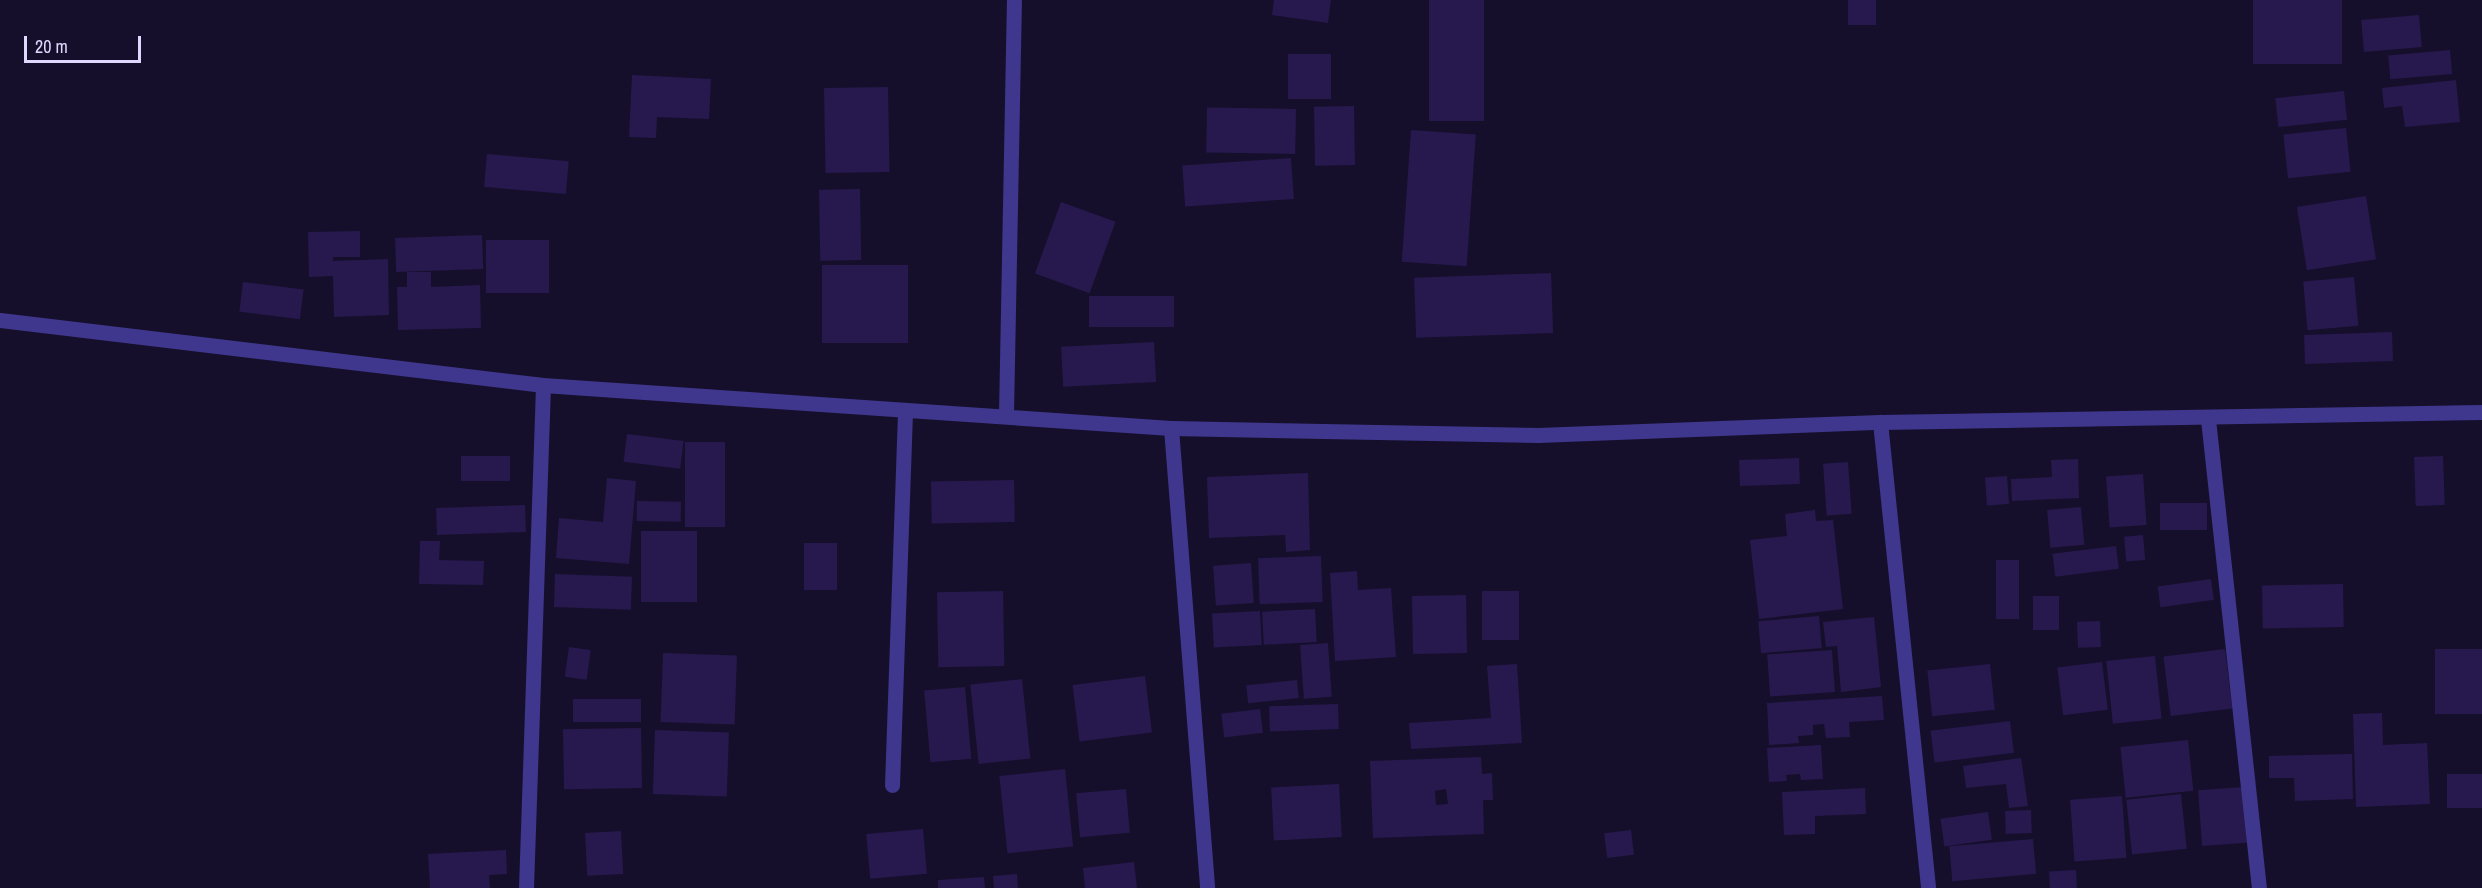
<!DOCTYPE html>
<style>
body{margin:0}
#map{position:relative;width:2482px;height:888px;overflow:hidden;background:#150f2b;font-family:"Archivo Narrow",sans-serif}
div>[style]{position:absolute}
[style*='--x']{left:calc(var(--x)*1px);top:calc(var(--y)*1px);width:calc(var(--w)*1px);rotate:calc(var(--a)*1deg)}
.building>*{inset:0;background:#27194d;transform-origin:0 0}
.street>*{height:15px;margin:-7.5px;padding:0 7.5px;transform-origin:7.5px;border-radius:7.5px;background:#3f378d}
span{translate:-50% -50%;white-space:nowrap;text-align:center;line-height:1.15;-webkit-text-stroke:6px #150f2b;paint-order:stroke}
.scale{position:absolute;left:24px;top:36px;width:117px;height:27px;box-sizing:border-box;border:3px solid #dfd9ff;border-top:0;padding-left:8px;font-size:18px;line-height:21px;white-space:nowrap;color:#dfd9ff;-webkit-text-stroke:4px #150f2b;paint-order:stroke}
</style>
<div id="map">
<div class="building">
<div style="clip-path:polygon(1274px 0,1331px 0,1328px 23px,1272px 15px)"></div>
<div style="left:1429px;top:0;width:55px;height:121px"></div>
<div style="left:1848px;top:0;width:28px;height:25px"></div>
<div style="left:2253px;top:0;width:89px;height:64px"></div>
<div style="left:2419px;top:15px;width:32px;height:58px;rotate:85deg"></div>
<div style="left:2450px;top:50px;width:24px;height:62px;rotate:85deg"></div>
<div style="left:1331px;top:54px;width:45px;height:43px;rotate:90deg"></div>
<div style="clip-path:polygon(632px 75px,711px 79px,709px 119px,657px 117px,656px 138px,629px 137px)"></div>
<div style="clip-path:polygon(2456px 80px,2460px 122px,2405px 127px,2402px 106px,2384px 108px,2382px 88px)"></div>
<div style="left:888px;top:87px;width:85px;height:64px;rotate:89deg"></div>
<div style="left:2344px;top:91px;width:29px;height:69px;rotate:84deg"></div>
<div style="left:1354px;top:106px;width:59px;height:40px;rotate:89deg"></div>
<div style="left:1296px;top:109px;width:45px;height:89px;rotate:91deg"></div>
<div style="left:2346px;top:128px;width:44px;height:63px;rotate:84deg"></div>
<div style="left:1411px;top:130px;width:65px;height:132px;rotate:4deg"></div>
<div style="left:487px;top:154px;width:82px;height:33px;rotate:5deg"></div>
<div style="left:1291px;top:158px;width:41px;height:109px;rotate:86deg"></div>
<div style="left:860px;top:189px;width:71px;height:41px;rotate:89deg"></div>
<div style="left:2366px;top:196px;width:64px;height:70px;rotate:81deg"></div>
<div style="left:1061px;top:202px;width:58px;height:76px;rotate:20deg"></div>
<div style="clip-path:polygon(360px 231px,360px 257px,333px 257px,333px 261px,388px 259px,389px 315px,334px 317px,333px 276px,309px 277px,308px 232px)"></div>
<div style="left:482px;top:235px;width:34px;height:87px;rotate:88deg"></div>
<div style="left:486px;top:240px;width:63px;height:53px"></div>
<div style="left:822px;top:265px;width:86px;height:78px"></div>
<div style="clip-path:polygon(407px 272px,431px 272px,431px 287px,480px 285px,481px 328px,398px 330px,397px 287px,407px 287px)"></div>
<div style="left:1551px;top:273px;width:60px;height:137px;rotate:88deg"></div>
<div style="left:2354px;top:277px;width:49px;height:51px;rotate:85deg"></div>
<div style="left:243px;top:282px;width:61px;height:30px;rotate:7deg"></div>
<div style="left:1089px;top:296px;width:85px;height:31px"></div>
<div style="left:2392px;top:332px;width:29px;height:88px;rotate:88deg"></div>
<div style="left:1154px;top:342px;width:40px;height:93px;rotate:87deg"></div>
<div style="left:627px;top:434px;width:57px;height:28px;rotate:7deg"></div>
<div style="left:685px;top:442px;width:40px;height:85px"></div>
<div style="left:510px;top:456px;width:25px;height:49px;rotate:90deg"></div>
<div style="left:2443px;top:456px;width:49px;height:29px;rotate:88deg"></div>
<div style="left:1799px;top:458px;width:26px;height:60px;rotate:88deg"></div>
<div style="clip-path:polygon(2078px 459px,2079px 498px,2012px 501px,2011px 479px,2052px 477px,2051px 460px)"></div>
<div style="left:1848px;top:462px;width:52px;height:25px;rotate:86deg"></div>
<div style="clip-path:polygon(1308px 473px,1310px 550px,1286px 552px,1285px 535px,1209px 538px,1207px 477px)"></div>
<div style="left:2143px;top:474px;width:51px;height:37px;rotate:86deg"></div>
<div style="left:2007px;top:476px;width:28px;height:22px;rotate:86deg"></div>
<div style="clip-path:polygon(607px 478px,636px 481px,629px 564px,556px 558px,559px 518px,603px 522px)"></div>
<div style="left:1014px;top:480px;width:42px;height:83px;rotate:89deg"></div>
<div style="left:637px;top:501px;width:44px;height:20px;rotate:1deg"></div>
<div style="left:2160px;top:503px;width:47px;height:27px"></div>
<div style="left:525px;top:505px;width:27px;height:89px;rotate:88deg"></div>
<div style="left:2081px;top:507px;width:38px;height:34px;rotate:85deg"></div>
<div style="clip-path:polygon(1815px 510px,1816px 521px,1833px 520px,1843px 609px,1759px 619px,1750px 540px,1787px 536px,1785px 514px)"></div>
<div style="left:641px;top:531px;width:56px;height:71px"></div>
<div style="left:2143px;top:535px;width:25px;height:19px;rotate:85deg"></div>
<div style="clip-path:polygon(420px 541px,440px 541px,439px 560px,484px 561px,483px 585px,419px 584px)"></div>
<div style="left:804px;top:543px;width:33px;height:47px"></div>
<div style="left:2116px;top:546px;width:23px;height:64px;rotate:83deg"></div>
<div style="left:1321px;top:556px;width:46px;height:63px;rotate:88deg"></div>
<div style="left:1996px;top:560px;width:23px;height:59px"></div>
<div style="left:1251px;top:563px;width:40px;height:38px;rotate:86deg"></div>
<div style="clip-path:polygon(1357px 571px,1358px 590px,1391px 588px,1396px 657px,1335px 661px,1330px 573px)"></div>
<div style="left:555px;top:574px;width:77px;height:33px;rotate:2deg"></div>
<div style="left:2211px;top:579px;width:21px;height:54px;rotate:82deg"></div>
<div style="left:2343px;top:584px;width:43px;height:81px;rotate:89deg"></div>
<div style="left:1003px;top:591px;width:75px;height:66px;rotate:89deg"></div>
<div style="left:1482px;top:591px;width:37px;height:49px"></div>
<div style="left:1466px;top:595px;width:58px;height:54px;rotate:89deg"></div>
<div style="left:2059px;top:596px;width:34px;height:26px;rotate:90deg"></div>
<div style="left:1315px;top:609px;width:33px;height:53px;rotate:87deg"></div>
<div style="left:1260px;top:611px;width:34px;height:48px;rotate:87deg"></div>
<div style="left:1819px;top:616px;width:32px;height:61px;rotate:85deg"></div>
<div style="clip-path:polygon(1874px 617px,1881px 687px,1841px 692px,1837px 646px,1826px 647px,1823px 622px)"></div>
<div style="left:2100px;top:621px;width:26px;height:23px;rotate:88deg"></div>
<div style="left:1328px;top:643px;width:54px;height:28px;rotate:86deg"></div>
<div style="left:569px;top:647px;width:22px;height:30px;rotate:8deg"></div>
<div style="left:2225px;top:649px;width:60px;height:62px;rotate:83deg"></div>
<div style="left:2435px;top:649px;width:47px;height:65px"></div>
<div style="left:1832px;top:650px;width:42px;height:65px;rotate:86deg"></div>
<div style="left:663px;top:653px;width:74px;height:69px;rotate:2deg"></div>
<div style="left:2155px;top:656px;width:63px;height:49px;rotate:84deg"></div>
<div style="left:2102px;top:662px;width:48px;height:45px;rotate:83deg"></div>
<div style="clip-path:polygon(1517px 664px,1522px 743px,1411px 749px,1409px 723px,1491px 718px,1487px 666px)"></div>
<div style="left:1990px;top:664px;width:46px;height:63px;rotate:84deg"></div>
<div style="left:1145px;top:676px;width:57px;height:73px;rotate:83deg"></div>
<div style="left:1022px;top:679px;width:80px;height:52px;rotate:84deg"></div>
<div style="left:1297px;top:680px;width:18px;height:51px;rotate:84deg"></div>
<div style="left:965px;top:687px;width:72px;height:41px;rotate:85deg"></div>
<div style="clip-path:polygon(1882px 696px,1884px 720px,1849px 722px,1850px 737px,1826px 738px,1824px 724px,1813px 725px,1813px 735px,1798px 736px,1799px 743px,1769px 745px,1767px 703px)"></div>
<div style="left:573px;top:699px;width:68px;height:23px"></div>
<div style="left:1338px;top:704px;width:25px;height:69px;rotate:88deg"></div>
<div style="left:1260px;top:709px;width:24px;height:39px;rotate:83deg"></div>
<div style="clip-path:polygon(2382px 713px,2383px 745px,2427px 743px,2430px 804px,2356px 807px,2353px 714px)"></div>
<div style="left:2010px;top:721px;width:32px;height:80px;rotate:83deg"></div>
<div style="left:641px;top:728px;width:60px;height:78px;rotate:89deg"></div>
<div style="left:655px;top:730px;width:74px;height:64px;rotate:2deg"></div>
<div style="left:2188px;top:740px;width:51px;height:68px;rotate:84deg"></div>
<div style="clip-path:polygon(1821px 745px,1823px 779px,1801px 780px,1800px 774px,1786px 775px,1787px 781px,1769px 782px,1767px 748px)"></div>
<div style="clip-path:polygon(2352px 754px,2353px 799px,2295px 801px,2294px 778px,2269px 778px,2269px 756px)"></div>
<div style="clip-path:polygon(evenodd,1481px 757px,1482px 774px,1492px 773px,1493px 800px,1483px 800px,1484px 834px,1373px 838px,1370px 761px,1481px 757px,1446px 789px,1448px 804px,1436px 805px,1435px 791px,1446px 789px)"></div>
<div style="clip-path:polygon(2021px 758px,2028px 806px,2009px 808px,2006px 784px,1966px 788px,1963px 766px)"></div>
<div style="left:1065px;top:769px;width:78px;height:66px;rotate:84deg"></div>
<div style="left:2447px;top:774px;width:35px;height:34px"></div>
<div style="left:1339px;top:784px;width:53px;height:68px;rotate:87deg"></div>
<div style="left:2243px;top:787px;width:56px;height:45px;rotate:86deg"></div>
<div style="clip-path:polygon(1865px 788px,1866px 814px,1815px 816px,1815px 834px,1784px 835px,1782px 792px)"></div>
<div style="left:1126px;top:789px;width:44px;height:50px;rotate:85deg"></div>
<div style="left:2181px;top:794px;width:55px;height:55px;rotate:84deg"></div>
<div style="left:2122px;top:796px;width:62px;height:52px;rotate:86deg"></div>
<div style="left:2031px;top:810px;width:23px;height:26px;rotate:88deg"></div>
<div style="left:1988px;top:812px;width:28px;height:48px;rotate:82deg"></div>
<div style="left:923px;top:829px;width:45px;height:57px;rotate:85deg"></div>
<div style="left:1631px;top:830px;width:25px;height:27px;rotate:83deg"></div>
<div style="left:621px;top:831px;width:43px;height:36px;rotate:87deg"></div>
<div style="left:2033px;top:839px;width:35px;height:84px;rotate:85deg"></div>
<div style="clip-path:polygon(506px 850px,507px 874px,489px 875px,490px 888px,430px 888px,428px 854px)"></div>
<div style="clip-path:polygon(1134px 862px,1137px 888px,1085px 888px,1083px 868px)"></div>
<div style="left:2076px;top:870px;width:18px;height:27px;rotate:87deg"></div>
<div style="clip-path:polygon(1017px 874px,1018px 888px,994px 888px,993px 876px)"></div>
<div style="clip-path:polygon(984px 877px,985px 888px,938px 888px,938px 880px)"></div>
</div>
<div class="street">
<div style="--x:0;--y:320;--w:547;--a:6.83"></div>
<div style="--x:543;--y:385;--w:629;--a:3.92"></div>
<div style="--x:1171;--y:428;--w:367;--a:1.1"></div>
<div style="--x:1538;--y:435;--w:342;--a:-2.2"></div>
<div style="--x:1880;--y:422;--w:602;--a:-0.95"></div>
<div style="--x:1006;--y:414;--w:414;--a:-88.9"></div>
<div style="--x:2208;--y:419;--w:472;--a:83.8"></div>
<div style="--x:1880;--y:422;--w:468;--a:84.1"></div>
<div style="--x:1171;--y:428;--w:461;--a:85.5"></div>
<div style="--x:892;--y:785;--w:372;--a:-88"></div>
<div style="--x:526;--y:888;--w:503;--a:-88.06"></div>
</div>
<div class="scale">20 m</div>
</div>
